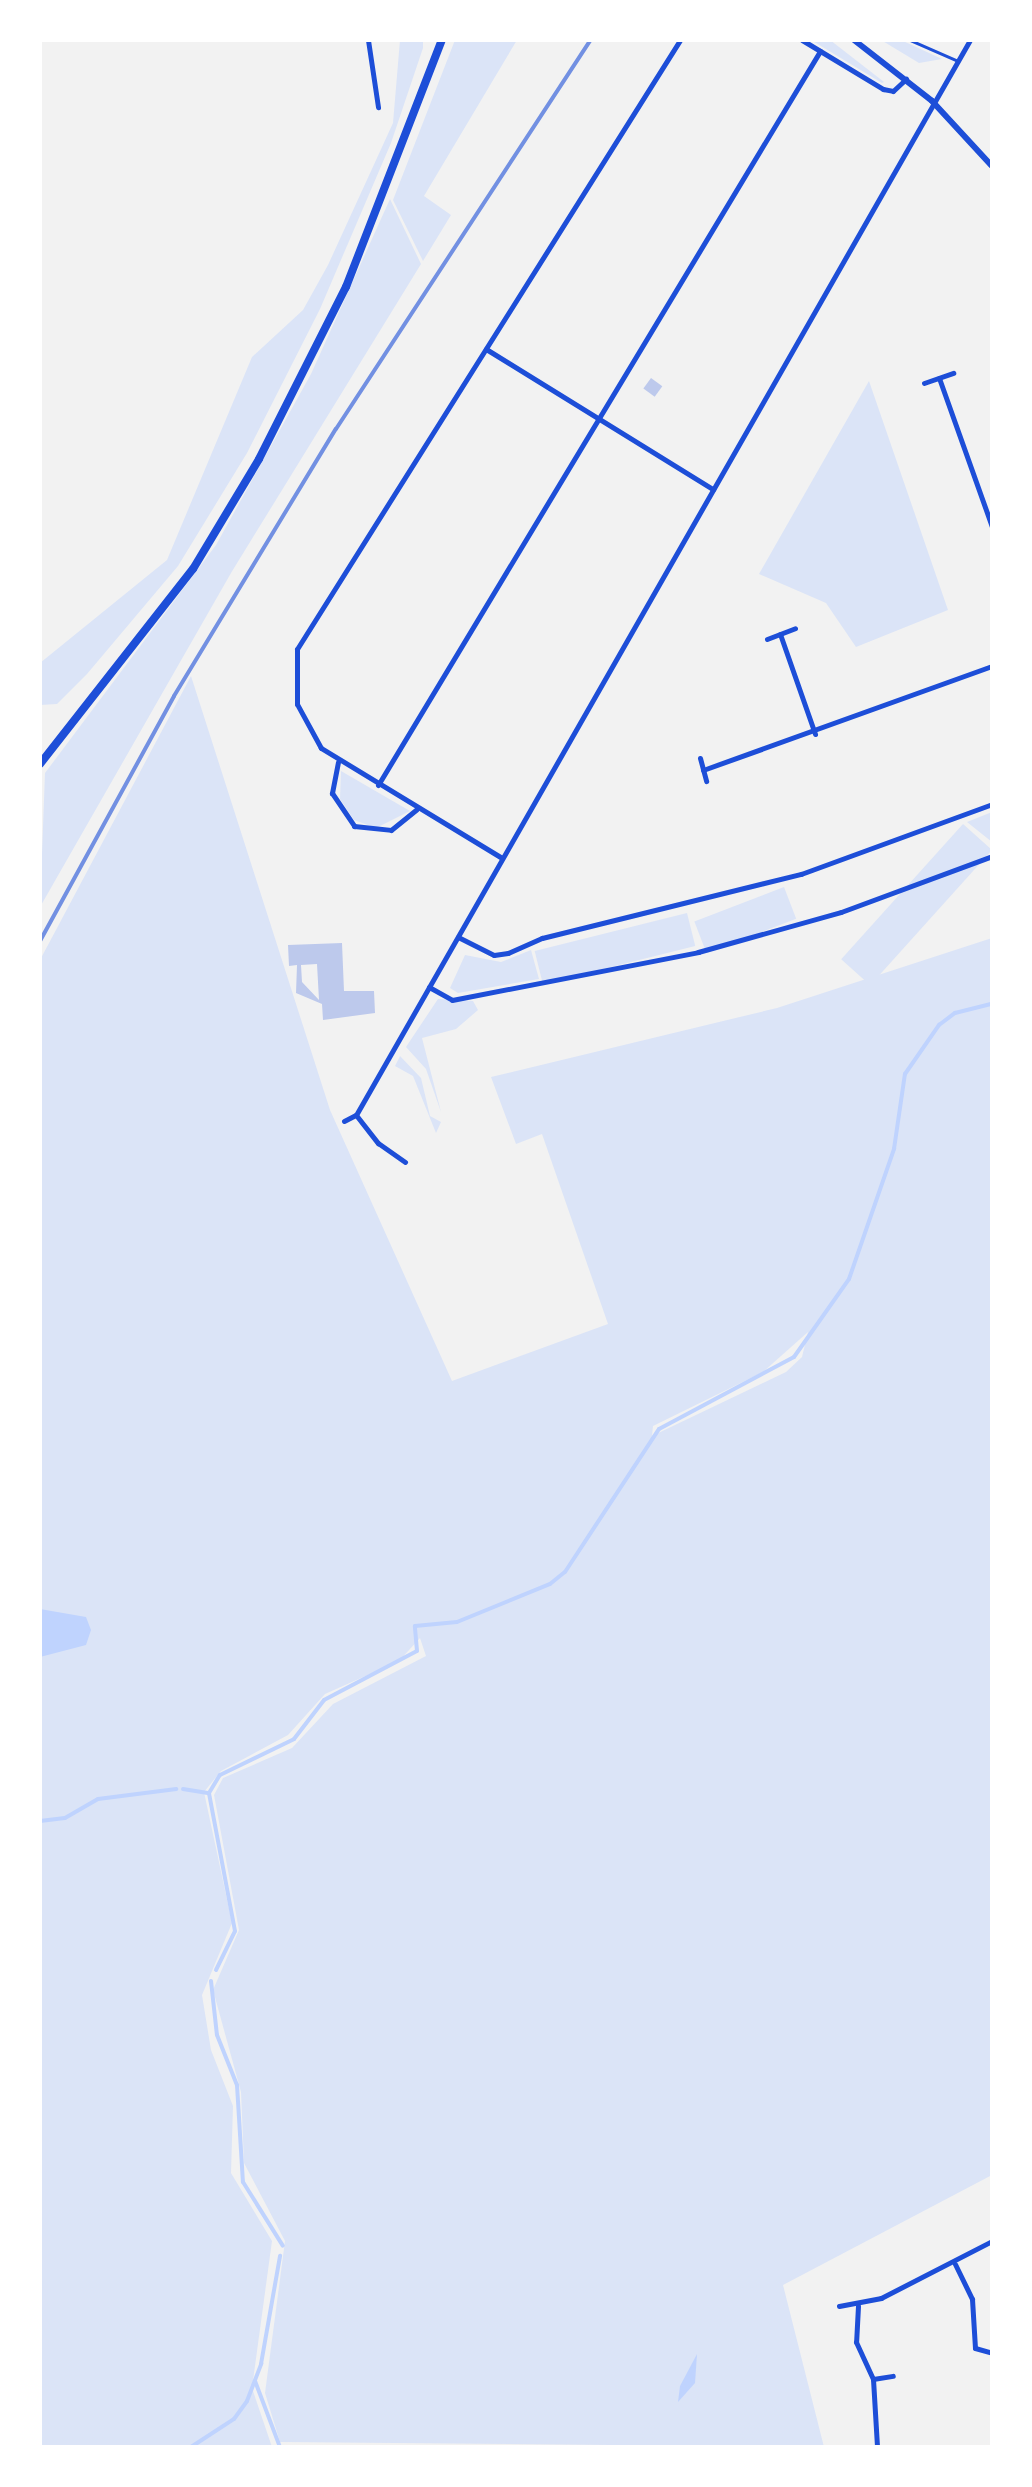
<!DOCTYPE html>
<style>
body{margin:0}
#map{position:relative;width:1032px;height:2487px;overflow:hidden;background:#f2f2f2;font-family:Montserrat,sans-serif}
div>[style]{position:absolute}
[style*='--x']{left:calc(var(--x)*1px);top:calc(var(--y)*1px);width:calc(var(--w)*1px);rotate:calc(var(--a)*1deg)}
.green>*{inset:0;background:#dbe4f7;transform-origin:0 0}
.water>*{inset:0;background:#bfd3fe}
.stream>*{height:4px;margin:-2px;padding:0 2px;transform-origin:2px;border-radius:2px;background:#bfd3fe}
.building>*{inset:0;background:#bdc9ec;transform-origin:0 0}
.service>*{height:2.5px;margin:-1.25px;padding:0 1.25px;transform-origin:1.25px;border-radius:1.25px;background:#1d4ed8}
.minor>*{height:5px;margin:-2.5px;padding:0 2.5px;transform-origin:2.5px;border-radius:2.5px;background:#1d4ed8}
.tertiary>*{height:6px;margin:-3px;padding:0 3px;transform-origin:3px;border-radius:3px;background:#1d4ed8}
.secondary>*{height:8px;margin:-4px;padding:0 4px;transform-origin:4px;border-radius:4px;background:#1d4ed8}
.rail>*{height:4px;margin:-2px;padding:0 2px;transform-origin:2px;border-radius:2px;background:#7290e2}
span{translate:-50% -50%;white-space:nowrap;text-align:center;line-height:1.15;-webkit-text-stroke:9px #fff;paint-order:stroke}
.frame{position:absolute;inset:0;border:42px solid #fff;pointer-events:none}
</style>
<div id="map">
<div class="green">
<div style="clip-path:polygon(400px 40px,423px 40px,423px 48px,391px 143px,320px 309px,247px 453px,178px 566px,87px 674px,57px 704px,40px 705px,40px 663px,167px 560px,252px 357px,303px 310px,328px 265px,393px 123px)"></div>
<div style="clip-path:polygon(455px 40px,517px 40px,424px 196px,451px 215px,423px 261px,393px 200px)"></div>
<div style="clip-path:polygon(811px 40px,830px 40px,884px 82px,882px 83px)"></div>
<div style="clip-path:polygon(881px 40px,901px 40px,942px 59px,919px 63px)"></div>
<div style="clip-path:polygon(390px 199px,421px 264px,231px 573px,40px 907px,45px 773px,216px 545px,311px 374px)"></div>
<div style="clip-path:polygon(869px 381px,948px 610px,856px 647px,826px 603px,759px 574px)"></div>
<div style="clip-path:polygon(evenodd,191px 676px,330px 1110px,452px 1381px,608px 1324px,542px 1134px,516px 1144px,491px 1077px,777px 1008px,992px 938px,992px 2175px,783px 2285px,824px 2447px,280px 2442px,265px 2393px,285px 2241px,244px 2163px,241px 2092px,213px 1990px,239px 1930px,214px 1795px,223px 1778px,292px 1748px,333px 1704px,426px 1656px,420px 1638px,399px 1661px,325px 1694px,288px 1735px,221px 1771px,204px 1792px,232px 1923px,202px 1995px,211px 2050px,233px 2106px,231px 2173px,272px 2241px,252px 2388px,272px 2447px,40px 2447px,40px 960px,191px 676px,808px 1332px,802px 1357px,786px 1372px,652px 1436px,653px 1426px,763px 1372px,808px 1332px)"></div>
<div style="clip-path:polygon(341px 771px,410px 811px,376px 828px,354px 820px,340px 799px)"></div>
<div style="clip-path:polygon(992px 812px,992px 842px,967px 822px)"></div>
<div style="left:963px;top:824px;width:39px;height:182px;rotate:42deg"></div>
<div style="left:784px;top:887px;width:34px;height:96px;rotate:69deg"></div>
<div style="left:687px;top:913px;width:34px;height:157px;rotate:76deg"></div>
<div style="clip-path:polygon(531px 950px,539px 979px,458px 993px,450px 988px,465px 955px,501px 962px)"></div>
<div style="clip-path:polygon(438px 999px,473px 1001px,478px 1010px,456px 1029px,422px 1038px,441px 1112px,426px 1069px,406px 1047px)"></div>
<div style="clip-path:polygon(400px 1056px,421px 1078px,430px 1116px,441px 1122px,436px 1133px,413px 1076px,395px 1066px)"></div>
</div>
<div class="water">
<div style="clip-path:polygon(40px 1609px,86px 1617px,91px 1630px,86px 1645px,40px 1657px)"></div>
<div style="clip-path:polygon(697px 2354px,695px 2383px,678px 2402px,680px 2386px)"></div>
</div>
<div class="stream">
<div style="--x:183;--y:1789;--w:25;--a:9"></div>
<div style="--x:40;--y:1821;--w:25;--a:-7"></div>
<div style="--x:65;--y:1818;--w:38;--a:-30"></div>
<div style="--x:98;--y:1799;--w:79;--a:-7.3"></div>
<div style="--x:216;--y:1970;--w:43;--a:-64"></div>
<div style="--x:235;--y:1931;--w:140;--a:-100.7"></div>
<div style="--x:209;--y:1793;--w:21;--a:-59"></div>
<div style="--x:220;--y:1775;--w:82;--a:-25.9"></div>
<div style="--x:294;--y:1739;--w:49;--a:-52.4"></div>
<div style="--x:324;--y:1700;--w:105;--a:-27.8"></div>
<div style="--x:417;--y:1651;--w:25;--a:-95"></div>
<div style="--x:415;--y:1626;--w:42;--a:-5.4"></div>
<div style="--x:457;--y:1622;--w:100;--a:-22.2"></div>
<div style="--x:550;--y:1584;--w:19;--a:-39"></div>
<div style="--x:565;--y:1572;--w:171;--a:-56.7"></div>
<div style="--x:659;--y:1429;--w:153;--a:-28.1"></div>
<div style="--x:794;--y:1357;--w:95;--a:-54.8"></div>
<div style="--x:849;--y:1279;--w:138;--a:-70.9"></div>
<div style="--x:894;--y:1149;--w:76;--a:-81.7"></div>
<div style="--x:905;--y:1074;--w:60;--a:-55.2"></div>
<div style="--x:939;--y:1025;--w:20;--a:-37"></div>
<div style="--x:955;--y:1013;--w:38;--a:-14"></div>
<div style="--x:211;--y:1981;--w:54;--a:83.7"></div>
<div style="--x:217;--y:2035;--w:54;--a:68.2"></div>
<div style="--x:237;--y:2085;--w:97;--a:86.5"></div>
<div style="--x:243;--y:2182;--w:75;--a:58"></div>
<div style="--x:255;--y:2381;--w:71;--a:69.3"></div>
<div style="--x:191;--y:2447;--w:51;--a:-33.1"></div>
<div style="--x:234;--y:2419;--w:22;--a:-54"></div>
<div style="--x:247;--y:2401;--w:40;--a:-69"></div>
<div style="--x:261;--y:2364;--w:110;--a:-80"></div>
</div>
<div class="building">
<div style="left:651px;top:378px;width:14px;height:13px;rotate:36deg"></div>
<div style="clip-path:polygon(evenodd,342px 943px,344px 991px,374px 991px,375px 1013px,323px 1020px,322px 1004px,296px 993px,297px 965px,289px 966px,288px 945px,342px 943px,317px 964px,319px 1000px,302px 982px,301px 965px,317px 964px)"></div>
</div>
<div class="service">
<div style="--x:910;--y:40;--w:50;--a:23.5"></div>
</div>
<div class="minor">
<div style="--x:368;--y:40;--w:68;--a:81.5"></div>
<div style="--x:802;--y:40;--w:95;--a:31.2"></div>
<div style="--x:883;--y:89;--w:10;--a:11"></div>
<div style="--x:893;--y:91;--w:18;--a:-43"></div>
<div style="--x:486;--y:349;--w:267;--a:31.7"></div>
<div style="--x:939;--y:378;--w:158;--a:70.4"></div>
<div style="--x:924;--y:383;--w:31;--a:-19"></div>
<div style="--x:780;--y:634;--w:106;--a:70.7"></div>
<div style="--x:767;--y:639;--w:30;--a:-21"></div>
<div style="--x:700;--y:758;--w:24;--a:75"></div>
<div style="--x:338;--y:762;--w:32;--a:101"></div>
<div style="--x:332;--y:793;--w:40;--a:56"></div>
<div style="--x:354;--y:826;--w:37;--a:6"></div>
<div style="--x:391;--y:830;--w:33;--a:-39"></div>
<div style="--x:703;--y:770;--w:307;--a:-19.8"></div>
<div style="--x:378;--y:785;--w:857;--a:-58.94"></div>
<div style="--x:502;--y:858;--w:212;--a:-148.7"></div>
<div style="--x:321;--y:748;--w:50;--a:-118.6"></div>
<div style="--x:297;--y:704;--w:55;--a:-90"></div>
<div style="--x:297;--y:649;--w:719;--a:-57.83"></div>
<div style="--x:458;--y:937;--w:40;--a:26.6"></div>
<div style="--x:494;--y:955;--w:14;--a:-8"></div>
<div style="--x:508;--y:953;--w:37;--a:-24"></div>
<div style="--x:542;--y:938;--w:267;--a:-13.9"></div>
<div style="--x:801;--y:874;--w:203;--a:-20.1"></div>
<div style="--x:429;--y:987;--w:26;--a:29"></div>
<div style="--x:452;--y:1000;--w:251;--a:-11"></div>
<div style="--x:698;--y:952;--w:148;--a:-15.6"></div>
<div style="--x:841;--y:912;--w:161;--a:-20.3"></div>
<div style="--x:356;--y:1115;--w:36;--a:52"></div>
<div style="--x:378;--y:1143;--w:33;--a:35"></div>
<div style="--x:344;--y:1121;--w:13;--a:-27"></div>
<div style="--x:356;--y:1115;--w:1238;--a:-60.27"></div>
<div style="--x:955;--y:2264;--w:39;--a:64"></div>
<div style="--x:972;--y:2299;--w:49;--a:86.5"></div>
<div style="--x:975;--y:2348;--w:18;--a:16"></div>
<div style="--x:839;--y:2306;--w:43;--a:-10.8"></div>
<div style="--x:881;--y:2298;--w:125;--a:-27.2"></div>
<div style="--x:858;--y:2306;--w:36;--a:93"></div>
<div style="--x:856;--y:2342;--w:41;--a:65.3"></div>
<div style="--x:873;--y:2379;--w:68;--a:86.6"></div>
<div style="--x:873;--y:2379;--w:20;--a:-9"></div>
</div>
<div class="tertiary">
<div style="--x:854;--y:40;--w:99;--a:38"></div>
<div style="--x:932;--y:101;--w:88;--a:47.3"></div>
</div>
<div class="secondary">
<div style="--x:40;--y:764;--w:248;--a:-51.9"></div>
<div style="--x:193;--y:569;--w:128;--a:-59"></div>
<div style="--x:259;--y:459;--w:193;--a:-63.2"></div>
<div style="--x:346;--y:287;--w:265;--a:-68.8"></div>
</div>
<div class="rail">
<div style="--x:40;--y:941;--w:279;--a:-61.3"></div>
<div style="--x:174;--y:696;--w:312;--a:-58.8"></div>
<div style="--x:336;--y:429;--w:465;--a:-56.8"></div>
</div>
<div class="frame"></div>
</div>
